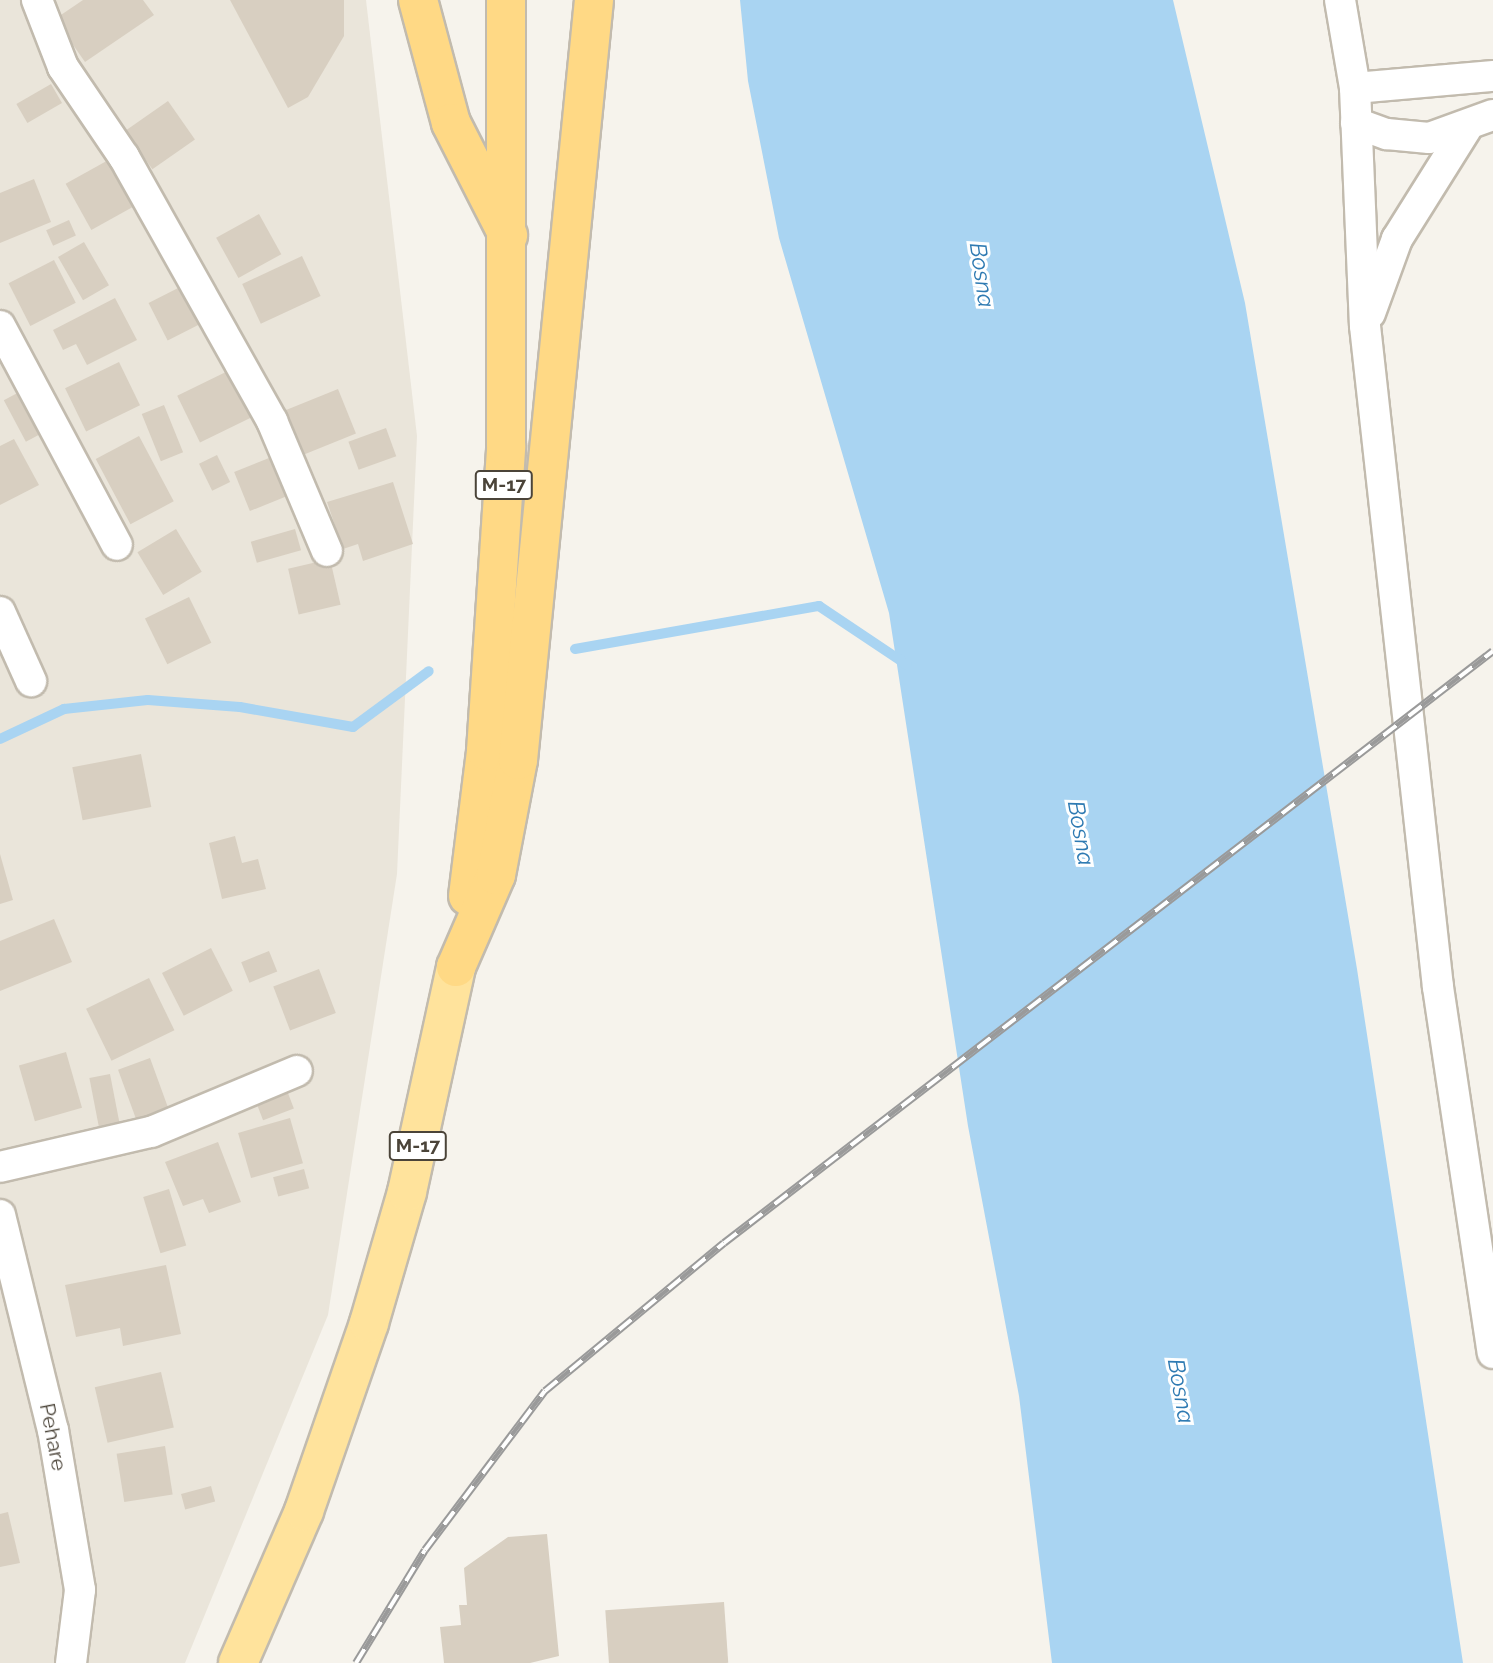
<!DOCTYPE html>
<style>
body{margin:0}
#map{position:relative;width:1493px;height:1663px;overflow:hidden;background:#f6f3ec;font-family:Raleway,sans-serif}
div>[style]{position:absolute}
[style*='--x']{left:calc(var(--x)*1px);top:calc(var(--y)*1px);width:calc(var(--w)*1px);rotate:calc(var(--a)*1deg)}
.residential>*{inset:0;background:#eae5da}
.water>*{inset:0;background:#a9d4f2}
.stream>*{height:10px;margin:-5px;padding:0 5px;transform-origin:5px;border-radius:5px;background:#a9d4f2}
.building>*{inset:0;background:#d8cfc1;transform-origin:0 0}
.roads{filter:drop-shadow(2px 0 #c2bbae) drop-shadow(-2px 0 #c2bbae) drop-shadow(0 2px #c2bbae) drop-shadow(0 -2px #c2bbae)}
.minor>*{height:30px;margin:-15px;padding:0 15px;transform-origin:15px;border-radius:15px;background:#fff}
.primary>*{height:38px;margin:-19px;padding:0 19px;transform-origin:19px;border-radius:19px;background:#ffe39c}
.trunk>*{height:38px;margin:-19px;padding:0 19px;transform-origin:19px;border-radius:19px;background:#ffd985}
.rail>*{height:8px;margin-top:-4px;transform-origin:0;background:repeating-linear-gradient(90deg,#fff 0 16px,#9a9a9a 0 32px);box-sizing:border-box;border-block:2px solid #9a9a9a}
span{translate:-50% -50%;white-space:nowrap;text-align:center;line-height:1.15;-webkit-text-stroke:6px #fff;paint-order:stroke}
.shield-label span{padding:2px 5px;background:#fff;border:2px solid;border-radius:5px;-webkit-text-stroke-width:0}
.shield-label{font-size:19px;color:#4b4439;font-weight:700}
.street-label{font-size:21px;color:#4b4439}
.water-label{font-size:23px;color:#2e7ab2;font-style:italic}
</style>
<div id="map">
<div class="residential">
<div style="clip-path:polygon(0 0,366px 0,417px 436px,397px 874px,328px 1315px,185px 1663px,0 1663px)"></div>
</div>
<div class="water">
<div style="clip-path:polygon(740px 0,1173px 0,1245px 303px,1357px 969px,1463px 1663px,1052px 1663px,1019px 1396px,968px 1126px,889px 613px,779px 238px,748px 81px)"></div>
</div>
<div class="stream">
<div style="--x:575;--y:649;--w:248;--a:-10"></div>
<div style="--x:819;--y:606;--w:106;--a:33.8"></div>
<div style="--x:0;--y:739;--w:71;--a:-25.1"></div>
<div style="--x:64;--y:709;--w:84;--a:-6.1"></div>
<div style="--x:148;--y:700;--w:92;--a:4.4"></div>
<div style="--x:240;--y:707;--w:115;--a:10"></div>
<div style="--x:353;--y:727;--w:94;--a:-36.4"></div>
</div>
<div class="building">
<div style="clip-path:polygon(83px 0,143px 0,154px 15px,85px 62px,55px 19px)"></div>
<div style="clip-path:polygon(230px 0,344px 0,344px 36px,308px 97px,288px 108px)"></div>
<div style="left:51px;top:84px;width:22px;height:40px;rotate:60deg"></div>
<div style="left:168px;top:101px;width:47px;height:52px;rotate:55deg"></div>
<div style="left:112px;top:158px;width:53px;height:53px;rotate:61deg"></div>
<div style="clip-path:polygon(34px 179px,51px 222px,0 243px,0 193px)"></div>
<div style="left:259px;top:214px;width:46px;height:49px;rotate:61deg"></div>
<div style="left:69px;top:220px;width:17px;height:25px;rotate:66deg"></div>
<div style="left:84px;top:242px;width:50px;height:30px;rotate:60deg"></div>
<div style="left:302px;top:256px;width:44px;height:66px;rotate:65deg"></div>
<div style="left:54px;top:260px;width:48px;height:51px;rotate:63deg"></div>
<div style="left:186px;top:284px;width:42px;height:42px;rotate:63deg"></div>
<div style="clip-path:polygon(115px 298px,137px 340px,87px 365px,76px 344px,63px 350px,53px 330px)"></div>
<div style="left:119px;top:362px;width:48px;height:60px;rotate:64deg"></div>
<div style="left:232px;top:369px;width:52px;height:61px;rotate:64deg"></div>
<div style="left:25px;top:389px;width:47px;height:24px;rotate:62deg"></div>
<div style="left:338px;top:389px;width:48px;height:56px;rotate:68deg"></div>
<div style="left:164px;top:405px;width:51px;height:24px;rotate:68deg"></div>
<div style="left:386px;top:428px;width:30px;height:40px;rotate:70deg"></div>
<div style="left:139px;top:436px;width:74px;height:49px;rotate:62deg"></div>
<div style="clip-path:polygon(14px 439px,39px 485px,0 505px,0 446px)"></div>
<div style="left:217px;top:455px;width:30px;height:20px;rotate:64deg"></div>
<div style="left:274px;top:456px;width:42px;height:43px;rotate:68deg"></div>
<div style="clip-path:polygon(393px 482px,413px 544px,363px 561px,358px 544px,343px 549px,327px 502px)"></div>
<div style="left:176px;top:529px;width:50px;height:45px;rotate:59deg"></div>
<div style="left:295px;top:529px;width:22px;height:46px;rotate:74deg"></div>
<div style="left:330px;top:559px;width:47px;height:43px;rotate:77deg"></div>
<div style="left:189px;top:597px;width:51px;height:49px;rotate:64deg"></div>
<div style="left:141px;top:754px;width:54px;height:70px;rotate:79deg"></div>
<div style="clip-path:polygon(235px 836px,242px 863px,258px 859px,266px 889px,222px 899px,209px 843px)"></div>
<div style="clip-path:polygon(0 854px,13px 900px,0 904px)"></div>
<div style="clip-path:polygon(54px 919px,72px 962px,0 991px,0 941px)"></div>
<div style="left:211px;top:948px;width:48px;height:55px;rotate:63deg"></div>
<div style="left:269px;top:951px;width:22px;height:30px;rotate:68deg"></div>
<div style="left:319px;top:969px;width:47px;height:49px;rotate:69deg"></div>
<div style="left:149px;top:978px;width:58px;height:70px;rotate:64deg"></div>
<div style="left:66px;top:1052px;width:58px;height:49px;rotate:74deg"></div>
<div style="left:150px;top:1058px;width:59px;height:34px;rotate:70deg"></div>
<div style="left:110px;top:1074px;width:59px;height:21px;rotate:79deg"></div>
<div style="left:286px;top:1088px;width:22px;height:33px;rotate:69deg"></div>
<div style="left:290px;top:1118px;width:47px;height:54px;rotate:74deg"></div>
<div style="clip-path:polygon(218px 1142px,241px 1202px,209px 1213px,203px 1199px,183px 1206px,165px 1162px)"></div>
<div style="left:304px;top:1169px;width:20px;height:32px;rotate:75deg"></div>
<div style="left:169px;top:1189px;width:59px;height:27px;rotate:73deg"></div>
<div style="clip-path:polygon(166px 1265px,181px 1334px,123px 1346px,120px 1328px,76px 1337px,65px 1285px)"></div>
<div style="left:161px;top:1372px;width:57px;height:68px;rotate:77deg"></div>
<div style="left:165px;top:1446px;width:49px;height:49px;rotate:81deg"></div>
<div style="left:211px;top:1486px;width:16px;height:31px;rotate:75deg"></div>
<div style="clip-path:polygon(8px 1512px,20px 1563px,0 1567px,0 1514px)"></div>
<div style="clip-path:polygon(547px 1534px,559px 1656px,530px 1663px,444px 1663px,440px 1627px,461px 1625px,459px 1605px,467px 1605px,464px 1568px,508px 1537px)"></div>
<div style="left:724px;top:1602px;width:61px;height:119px;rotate:86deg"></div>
</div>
<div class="roads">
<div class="minor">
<div style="--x:37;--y:0;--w:72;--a:68.8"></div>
<div style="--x:63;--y:67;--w:109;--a:55.9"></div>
<div style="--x:124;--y:157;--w:303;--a:60.7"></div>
<div style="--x:272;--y:421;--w:141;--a:67.1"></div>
<div style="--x:1340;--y:0;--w:89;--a:80.3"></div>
<div style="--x:1355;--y:88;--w:238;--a:87.6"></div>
<div style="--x:1365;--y:326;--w:665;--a:83.7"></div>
<div style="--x:1438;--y:987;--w:370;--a:81.5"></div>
<div style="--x:1355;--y:88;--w:139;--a:-5"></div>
<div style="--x:1356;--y:123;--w:33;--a:20"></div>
<div style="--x:1387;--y:134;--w:42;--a:5.4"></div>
<div style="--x:1429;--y:138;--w:68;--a:-19.8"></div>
<div style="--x:1370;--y:313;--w:79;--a:-70"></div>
<div style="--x:1397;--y:239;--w:130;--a:-57.9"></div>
<div style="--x:0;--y:326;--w:248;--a:61.9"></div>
<div style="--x:0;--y:612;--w:76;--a:65.8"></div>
<div style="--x:0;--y:1167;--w:155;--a:-13.1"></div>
<div style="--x:151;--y:1132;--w:158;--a:-22.7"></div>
<div style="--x:0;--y:1215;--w:221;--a:76.2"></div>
<div style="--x:53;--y:1430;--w:162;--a:80.4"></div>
<div style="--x:80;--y:1590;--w:74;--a:97"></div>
</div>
<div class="primary">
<div style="--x:238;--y:1663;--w:166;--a:-66.5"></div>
<div style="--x:304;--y:1511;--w:199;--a:-70.9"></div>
<div style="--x:369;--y:1323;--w:136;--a:-73.8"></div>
<div style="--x:407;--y:1192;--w:230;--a:-77.7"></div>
</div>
<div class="trunk">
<div style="--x:418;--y:0;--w:127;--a:75"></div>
<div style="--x:451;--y:123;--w:126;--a:63"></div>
<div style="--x:468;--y:896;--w:146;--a:-82.9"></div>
<div style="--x:486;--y:751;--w:306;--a:-86.2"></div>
<div style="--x:506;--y:446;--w:446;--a:-90"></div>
<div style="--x:456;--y:967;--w:100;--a:-66.5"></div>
<div style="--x:496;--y:875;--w:117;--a:-79.2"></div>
<div style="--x:518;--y:760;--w:764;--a:-84.29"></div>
</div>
</div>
<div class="rail">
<div style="--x:356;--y:1663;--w:132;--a:-58.6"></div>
<div style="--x:425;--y:1550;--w:199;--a:-53"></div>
<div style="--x:545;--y:1391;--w:232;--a:-39.6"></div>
<div style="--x:724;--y:1243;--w:970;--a:-37.59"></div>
</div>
<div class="shield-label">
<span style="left:504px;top:485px">M-17</span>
<span style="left:418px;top:1146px">M-17</span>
</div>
<div class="street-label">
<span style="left:53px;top:1437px;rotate:79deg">Pehare</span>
</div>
<div class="water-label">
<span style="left:982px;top:275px;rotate:82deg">Bosna</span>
<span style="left:1081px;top:833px;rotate:80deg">Bosna</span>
<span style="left:1181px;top:1391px;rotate:80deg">Bosna</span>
</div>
</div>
